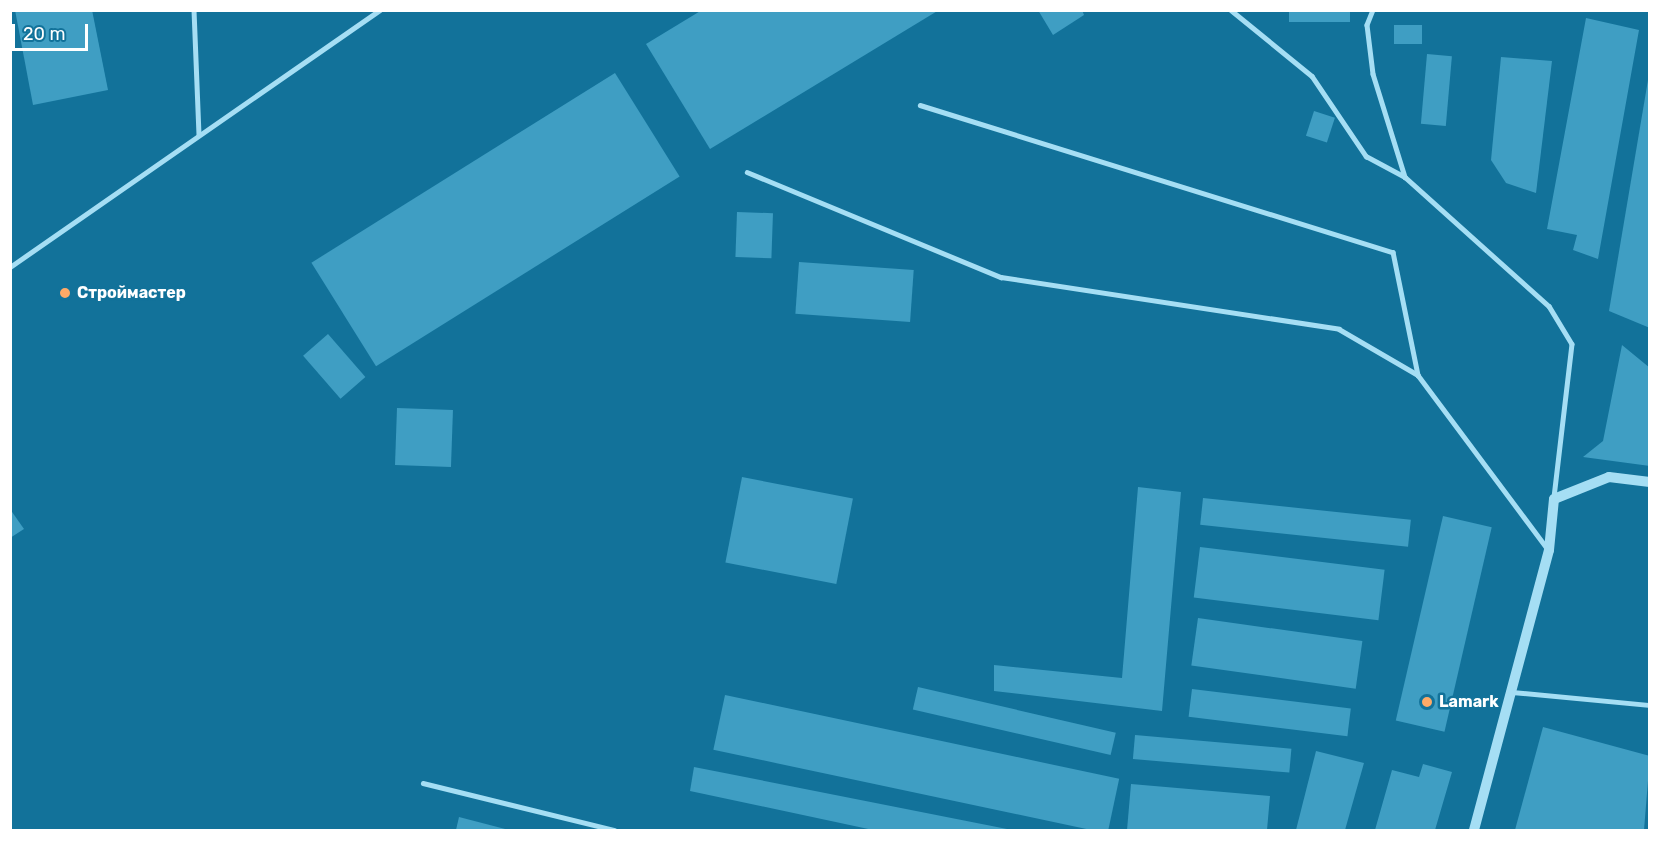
<!DOCTYPE html>
<meta charset="utf-8">
<style>
body{margin:0}
#map{position:relative;width:1660px;height:841px;overflow:hidden;background:#12729a;font-family:Rubik,sans-serif}
div>[style]{position:absolute}
[style*='--x']{left:calc(var(--x)*1px);top:calc(var(--y)*1px);width:calc(var(--w)*1px);rotate:calc(var(--a)*1deg)}
.building>*{inset:0;background:#3f9ec3;transform-origin:0 0}
.service>*{height:4.5px;margin:-2.25px;padding:0 2.25px;transform-origin:2.25px;border-radius:2.25px;background:#a5def4}
.tertiary>*{height:10px;margin:-5px;padding:0 5px;transform-origin:5px;border-radius:5px;background:#a5def4}
.dots>*{width:16px;height:16px;translate:-50% -50%;box-sizing:border-box;border:3px solid #12729a;border-radius:50%}
span{translate:-50% -50%;white-space:nowrap;text-align:center;line-height:1.15;-webkit-text-stroke:5px #12729a;paint-order:stroke}
.poi-label{font-size:16px;color:#fff;font-weight:700}
.left{translate:0 -50%;text-align:left}
.frame{position:absolute;inset:0;border:12px solid #fff;pointer-events:none}
.scale{position:absolute;left:12px;top:24px;width:76px;height:27px;box-sizing:border-box;border:3px solid #fff;border-top:0;padding-left:8px;font-size:18px;line-height:21px;white-space:nowrap;color:#fff;-webkit-text-stroke:4px #12729a;paint-order:stroke}
</style>
<div id="map">
<div class="building">
<div style="clip-path:polygon(15px 10px,92px 10px,108px 90px,33px 105px)"></div>
<div style="clip-path:polygon(702px 10px,939px 10px,710px 149px,646px 44px)"></div>
<div style="clip-path:polygon(1038px 10px,1082px 10px,1084px 15px,1053px 35px)"></div>
<div style="left:1289px;top:10px;width:61px;height:12px"></div>
<div style="clip-path:polygon(1586px 18px,1639px 30px,1598px 259px,1573px 250px,1577px 235px,1547px 229px)"></div>
<div style="left:1422px;top:25px;width:19px;height:28px;rotate:90deg"></div>
<div style="left:1427px;top:54px;width:25px;height:70px;rotate:5deg"></div>
<div style="clip-path:polygon(1501px 57px,1552px 61px,1536px 193px,1506px 183px,1491px 160px)"></div>
<div style="left:615px;top:73px;width:122px;height:358px;rotate:58deg"></div>
<div style="clip-path:polygon(1648px 80px,1650px 80px,1650px 328px,1609px 311px)"></div>
<div style="left:1314px;top:111px;width:22px;height:26px;rotate:18deg"></div>
<div style="left:737px;top:212px;width:36px;height:45px;rotate:2deg"></div>
<div style="left:799px;top:262px;width:115px;height:52px;rotate:4deg"></div>
<div style="left:328px;top:334px;width:57px;height:33px;rotate:49deg"></div>
<div style="clip-path:polygon(1622px 345px,1650px 368px,1650px 466px,1583px 457px,1603px 441px)"></div>
<div style="left:397px;top:408px;width:56px;height:57px;rotate:2deg"></div>
<div style="left:742px;top:477px;width:113px;height:87px;rotate:11deg"></div>
<div style="clip-path:polygon(1138px 487px,1181px 492px,1162px 711px,994px 691px,994px 665px,1122px 678px)"></div>
<div style="left:1203px;top:498px;width:209px;height:27px;rotate:6deg"></div>
<div style="clip-path:polygon(10px 509px,24px 529px,10px 538px)"></div>
<div style="left:1443px;top:516px;width:50px;height:210px;rotate:13deg"></div>
<div style="left:1200px;top:547px;width:186px;height:51px;rotate:7deg"></div>
<div style="left:1198px;top:618px;width:166px;height:48px;rotate:8deg"></div>
<div style="left:918px;top:687px;width:203px;height:23px;rotate:13deg"></div>
<div style="left:1192px;top:689px;width:160px;height:28px;rotate:7deg"></div>
<div style="left:725px;top:695px;width:403px;height:56px;rotate:12deg"></div>
<div style="clip-path:polygon(1543px 727px,1650px 756px,1644px 830px,1515px 830px)"></div>
<div style="left:1135px;top:735px;width:157px;height:24px;rotate:5deg"></div>
<div style="clip-path:polygon(1316px 751px,1364px 763px,1345px 830px,1296px 830px)"></div>
<div style="clip-path:polygon(1423px 764px,1452px 772px,1435px 830px,1375px 830px,1392px 770px,1419px 777px)"></div>
<div style="clip-path:polygon(694px 767px,1007px 829px,1007px 830px,873px 830px,690px 791px)"></div>
<div style="clip-path:polygon(1131px 784px,1270px 796px,1267px 830px,1127px 830px)"></div>
<div style="clip-path:polygon(459px 817px,509px 830px,456px 830px)"></div>
</div>
<div class="service">
<div style="--x:194;--y:10;--w:125;--a:87.7"></div>
<div style="--x:1231;--y:10;--w:104;--a:39.2"></div>
<div style="--x:1312;--y:76;--w:97;--a:56"></div>
<div style="--x:1366;--y:156;--w:44;--a:28.3"></div>
<div style="--x:1373;--y:10;--w:16;--a:112"></div>
<div style="--x:1367;--y:25;--w:49;--a:83"></div>
<div style="--x:1373;--y:74;--w:108;--a:72.7"></div>
<div style="--x:1405;--y:177;--w:193;--a:41.9"></div>
<div style="--x:1549;--y:306;--w:44;--a:58.8"></div>
<div style="--x:1572;--y:344;--w:154;--a:96.7"></div>
<div style="--x:920;--y:105;--w:495;--a:17.3"></div>
<div style="--x:1393;--y:252;--w:126;--a:78.5"></div>
<div style="--x:747;--y:172;--w:275;--a:22.5"></div>
<div style="--x:1001;--y:277;--w:342;--a:8.7"></div>
<div style="--x:1339;--y:329;--w:91;--a:30.2"></div>
<div style="--x:1418;--y:375;--w:216;--a:53.3"></div>
<div style="--x:10;--y:267;--w:450;--a:-34.8"></div>
<div style="--x:1512;--y:692;--w:139;--a:5.4"></div>
<div style="--x:423;--y:783;--w:197;--a:13.8"></div>
</div>
<div class="tertiary">
<div style="--x:1474;--y:830;--w:290;--a:-75"></div>
<div style="--x:1549;--y:550;--w:51;--a:-84.4"></div>
<div style="--x:1554;--y:499;--w:59;--a:-21.8"></div>
<div style="--x:1609;--y:477;--w:41;--a:7"></div>
</div>
<div class="dots">
<div style="left:65px;top:293px;background:#ffaa67"></div>
<div style="left:1427px;top:702px;background:#ffaa67"></div>
</div>
<div class="poi-label">
<span class="left" style="left:77px;top:293px">Строймастер</span>
<span class="left" style="left:1439px;top:702px">Lamark</span>
</div>
<div class="frame"></div>
<div class="scale">20 m</div>
</div>
